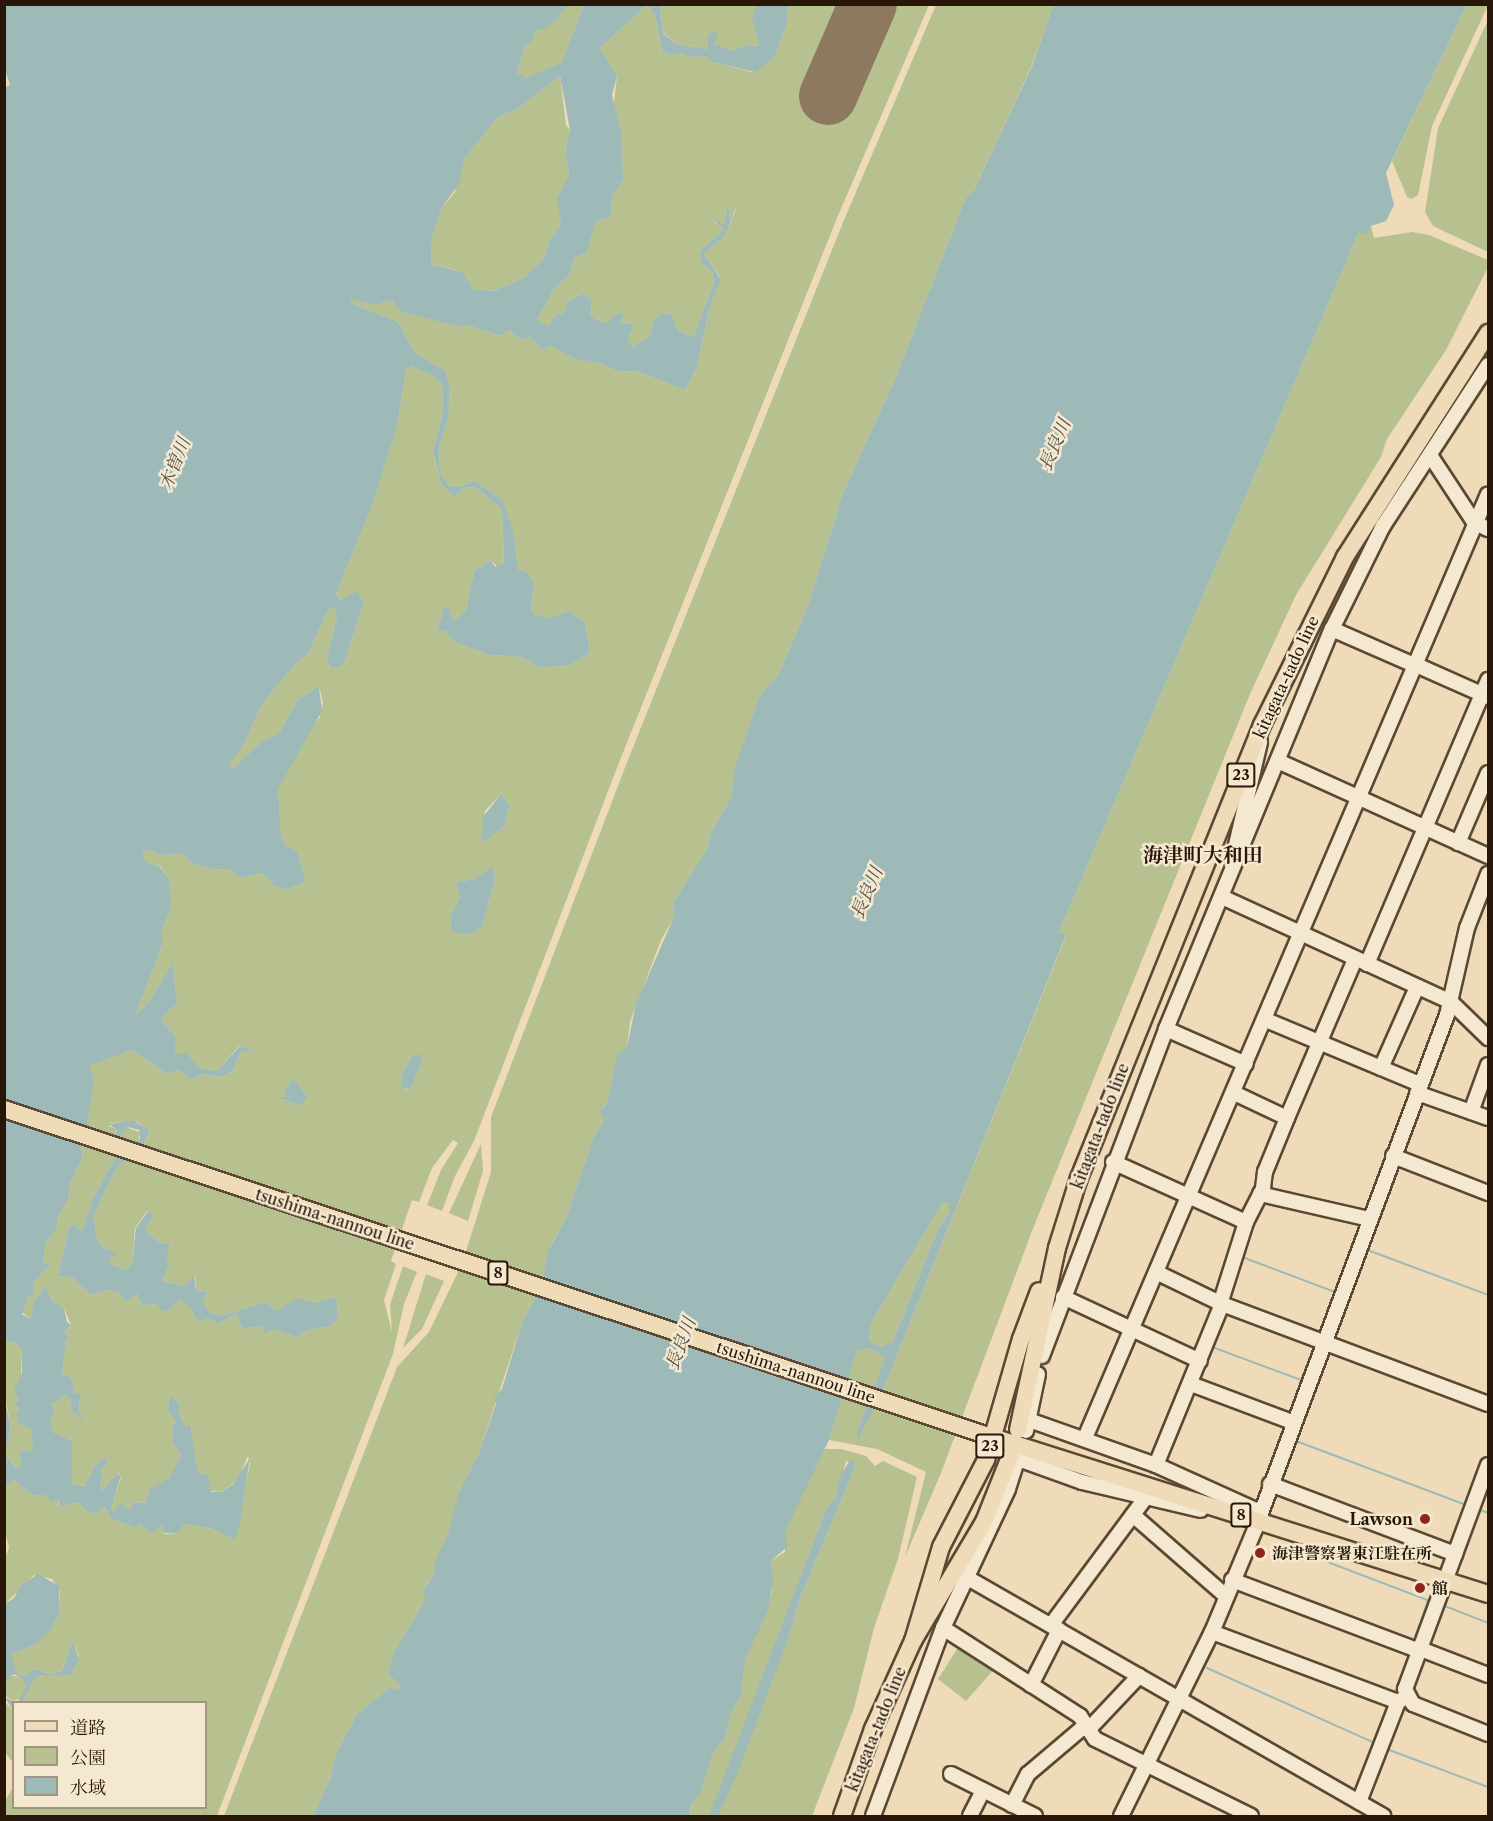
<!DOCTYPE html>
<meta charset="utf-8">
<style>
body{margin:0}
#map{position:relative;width:1493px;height:1821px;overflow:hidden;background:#efdbb7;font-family:"Libre Caslon Text","Noto Serif JP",serif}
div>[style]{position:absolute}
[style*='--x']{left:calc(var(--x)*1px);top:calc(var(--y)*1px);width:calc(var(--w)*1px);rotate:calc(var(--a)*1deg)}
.green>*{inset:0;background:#b7c190}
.round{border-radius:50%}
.water>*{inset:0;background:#9db9b8}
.stream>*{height:2px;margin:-1px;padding:0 1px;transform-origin:1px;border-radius:1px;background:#9db9b8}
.runway>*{height:58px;margin:-29px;padding:0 29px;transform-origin:29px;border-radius:29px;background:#8c7960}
.roads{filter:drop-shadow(2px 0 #5a4834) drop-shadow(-2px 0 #5a4834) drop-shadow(0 2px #5a4834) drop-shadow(0 -2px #5a4834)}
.minor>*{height:14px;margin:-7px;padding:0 7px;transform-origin:7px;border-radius:7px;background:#f5e8d0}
.major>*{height:16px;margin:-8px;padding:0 8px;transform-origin:8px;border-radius:8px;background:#efdbb7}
.dots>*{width:16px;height:16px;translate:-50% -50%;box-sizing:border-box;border:3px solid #f5e8d0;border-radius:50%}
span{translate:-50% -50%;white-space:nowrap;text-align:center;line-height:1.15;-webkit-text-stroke:5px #f5e8d0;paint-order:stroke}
.shield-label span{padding:2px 4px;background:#f5e8d0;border:2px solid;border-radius:4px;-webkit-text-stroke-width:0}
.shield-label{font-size:15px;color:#281708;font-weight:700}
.street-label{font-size:16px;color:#281708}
.poi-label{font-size:16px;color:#281708;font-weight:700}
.right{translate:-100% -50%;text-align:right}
.left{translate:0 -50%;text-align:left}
.water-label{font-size:18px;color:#515046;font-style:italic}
.quarter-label{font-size:20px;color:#281708;font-weight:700}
.frame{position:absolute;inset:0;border:6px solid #281708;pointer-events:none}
.legend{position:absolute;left:12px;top:1701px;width:195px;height:108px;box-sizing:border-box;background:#f5e8d0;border:2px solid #a39480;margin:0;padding:8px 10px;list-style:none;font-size:18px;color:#281708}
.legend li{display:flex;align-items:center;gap:12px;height:30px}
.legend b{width:30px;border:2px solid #a39480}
</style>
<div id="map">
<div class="green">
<div style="clip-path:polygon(566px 5px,584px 5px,561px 63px,534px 77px,522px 78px,517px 73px,525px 46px,533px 41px,535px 31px,554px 20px)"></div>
<div style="clip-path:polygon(evenodd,647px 5px,655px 15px,662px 51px,672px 56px,682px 53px,689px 57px,706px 56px,712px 62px,752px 72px,775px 56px,786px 27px,789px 5px,929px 5px,837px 218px,620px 760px,474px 1141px,455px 1176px,442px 1211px,427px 1205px,441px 1170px,458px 1143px,453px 1140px,432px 1168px,419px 1202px,412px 1200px,391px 1261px,396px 1264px,384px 1300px,392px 1332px,390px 1305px,403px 1266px,417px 1272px,404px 1304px,393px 1354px,217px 1816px,5px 1816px,5px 1801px,13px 1787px,14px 1808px,206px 1808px,206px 1702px,22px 1702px,35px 1679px,41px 1675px,71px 1675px,79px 1656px,73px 1640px,62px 1671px,49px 1674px,35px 1669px,23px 1676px,16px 1672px,10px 1658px,13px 1651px,32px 1646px,51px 1630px,60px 1612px,60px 1591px,52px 1579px,34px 1575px,5px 1604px,5px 1559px,9px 1547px,4px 1528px,5px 1486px,14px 1480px,32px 1495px,45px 1495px,51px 1502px,58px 1501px,59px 1507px,79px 1502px,84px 1510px,95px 1514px,105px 1508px,112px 1519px,136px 1528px,140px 1524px,151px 1533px,162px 1526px,164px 1534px,178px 1533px,185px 1524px,213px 1529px,234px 1540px,250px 1464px,248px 1456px,238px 1479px,222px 1492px,210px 1491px,208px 1474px,198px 1473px,191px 1427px,186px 1427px,178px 1412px,181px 1404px,169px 1395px,168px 1410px,176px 1422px,171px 1427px,174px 1436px,171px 1440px,181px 1455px,170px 1479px,150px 1490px,145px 1503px,134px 1502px,129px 1510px,120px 1503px,115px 1511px,111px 1510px,121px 1477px,118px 1473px,102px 1490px,100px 1483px,104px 1476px,101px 1470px,107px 1464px,106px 1456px,94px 1466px,85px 1486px,72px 1484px,72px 1440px,54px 1433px,50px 1421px,54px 1414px,52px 1403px,58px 1402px,64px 1394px,70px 1399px,72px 1412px,87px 1423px,78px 1410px,81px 1394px,73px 1392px,73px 1382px,69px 1375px,62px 1374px,65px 1347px,67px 1339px,70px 1340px,64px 1332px,71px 1325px,64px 1308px,52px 1301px,46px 1285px,34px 1301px,30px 1319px,22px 1312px,28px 1297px,33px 1296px,33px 1283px,50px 1265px,43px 1262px,46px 1242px,56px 1230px,58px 1217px,69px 1198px,70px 1184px,83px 1156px,81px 1146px,95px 1141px,113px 1143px,126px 1127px,141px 1133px,134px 1147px,112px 1163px,92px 1200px,82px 1231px,74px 1224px,69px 1226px,58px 1276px,73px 1278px,91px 1295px,107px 1290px,119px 1293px,125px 1302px,137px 1294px,142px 1305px,155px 1304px,165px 1311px,180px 1300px,190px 1307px,197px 1321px,209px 1319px,218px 1324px,236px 1314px,243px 1329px,262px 1326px,265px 1335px,269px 1330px,280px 1330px,296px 1337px,307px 1330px,328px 1327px,338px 1318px,337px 1301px,333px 1297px,315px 1303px,297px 1299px,277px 1311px,266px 1302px,222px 1315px,210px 1313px,203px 1302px,208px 1292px,196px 1290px,195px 1275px,185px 1286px,162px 1281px,169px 1266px,167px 1256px,171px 1244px,159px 1242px,145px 1230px,154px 1215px,147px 1211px,135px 1228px,132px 1263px,127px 1270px,110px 1264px,109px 1257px,117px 1253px,104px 1248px,97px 1240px,94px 1216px,110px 1180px,120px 1164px,140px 1152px,150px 1132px,137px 1122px,111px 1123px,109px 1126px,117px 1129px,113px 1138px,90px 1137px,85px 1120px,94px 1079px,88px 1066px,132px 1050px,168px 1074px,179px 1070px,192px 1080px,202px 1074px,221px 1077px,232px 1072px,241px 1051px,255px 1051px,239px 1046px,217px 1071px,200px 1068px,187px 1053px,175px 1053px,175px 1036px,161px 1019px,177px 1003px,173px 964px,150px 1000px,135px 1016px,162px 946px,162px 931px,172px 903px,169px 878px,160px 866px,146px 862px,143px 853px,149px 849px,159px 855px,182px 854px,192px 864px,215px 870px,227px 869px,242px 878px,262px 873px,274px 886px,286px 890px,306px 882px,298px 852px,284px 844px,281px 835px,278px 789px,306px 734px,320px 717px,323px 702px,319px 687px,298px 699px,279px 733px,262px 741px,234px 768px,229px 766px,244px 744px,262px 704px,297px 662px,308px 654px,329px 608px,334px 608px,337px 617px,326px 660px,331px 668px,340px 667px,346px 659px,364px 602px,357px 592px,340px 600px,336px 594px,372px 506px,397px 427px,406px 370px,411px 366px,435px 377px,442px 385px,443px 411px,433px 453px,441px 484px,455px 497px,464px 488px,475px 487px,502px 509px,504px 565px,497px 567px,491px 560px,474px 571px,466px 610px,453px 621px,449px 608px,444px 607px,437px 631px,446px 631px,454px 642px,490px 655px,523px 657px,540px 668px,570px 665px,590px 653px,585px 622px,568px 611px,550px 618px,534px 614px,531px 608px,534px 583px,527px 572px,518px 570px,514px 533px,503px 500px,474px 481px,460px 487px,449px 486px,440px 472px,439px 446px,448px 420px,450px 390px,446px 371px,415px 353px,398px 322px,351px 303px,352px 298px,376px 305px,392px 300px,402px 312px,417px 316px,438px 318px,461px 327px,467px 325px,500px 336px,510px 330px,520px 340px,530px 337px,542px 350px,551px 346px,574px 359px,603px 364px,617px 372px,636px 371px,685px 390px,697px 367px,709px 310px,721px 278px,704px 254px,725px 236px,738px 205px,730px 219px,728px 203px,724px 224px,713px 221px,724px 229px,699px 252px,702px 264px,712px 271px,714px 283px,693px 337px,679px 331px,671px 314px,662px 313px,654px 320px,650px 336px,633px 347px,628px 339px,634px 324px,620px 323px,625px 314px,618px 313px,606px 323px,590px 316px,592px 300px,582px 293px,567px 303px,563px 314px,557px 314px,548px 326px,537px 320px,554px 289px,570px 274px,574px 258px,587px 253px,596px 221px,611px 217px,612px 197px,623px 180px,622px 137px,613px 111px,617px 76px,600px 48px,647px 5px,501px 794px,510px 805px,504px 827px,482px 843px,485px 811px,501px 794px,647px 5px,493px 866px,495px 879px,482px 927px,470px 935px,456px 933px,451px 930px,450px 917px,460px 897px,456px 882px,475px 879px,493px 866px,647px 5px,412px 1055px,422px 1055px,422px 1063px,410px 1090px,405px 1089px,401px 1077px,412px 1055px,647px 5px,293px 1078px,308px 1097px,301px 1106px,277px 1097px,287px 1097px,284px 1091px,293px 1078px)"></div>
<div style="clip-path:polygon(660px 5px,756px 5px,753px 24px,759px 46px,744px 45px,733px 51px,715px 45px,713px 38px,708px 40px,708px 49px,675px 44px,663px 32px)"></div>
<div style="clip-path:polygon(936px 5px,1053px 5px,1033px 63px,973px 192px,966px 197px,895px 379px,843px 493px,808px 606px,778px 675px,759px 697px,735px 768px,731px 797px,711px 833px,707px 849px,674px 901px,673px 919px,661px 940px,630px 1022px,627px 1047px,617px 1056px,607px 1103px,602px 1108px,604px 1121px,594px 1136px,566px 1218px,552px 1243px,543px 1281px,522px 1323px,479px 1453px,459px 1491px,455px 1514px,434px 1575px,424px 1588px,425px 1600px,394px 1652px,388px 1674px,401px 1686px,398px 1690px,390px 1687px,357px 1714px,336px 1753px,330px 1779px,313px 1816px,224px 1816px,397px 1367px,429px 1332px,462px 1264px,491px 1172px,491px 1117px,626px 765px,844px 220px)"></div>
<div style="clip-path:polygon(1467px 5px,1488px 5px,1432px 126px,1418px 195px,1412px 199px,1407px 197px,1392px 161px)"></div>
<div style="clip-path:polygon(1488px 20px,1488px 252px,1433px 226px,1425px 212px,1438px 128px)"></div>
<div style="clip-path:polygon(560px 76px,566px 125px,570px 130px,565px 153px,569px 175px,559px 204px,561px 225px,549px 241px,544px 259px,525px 277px,494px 291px,473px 289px,460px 271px,431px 264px,432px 238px,441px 209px,455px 192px,464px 159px,498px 117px,516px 110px)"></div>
<div style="clip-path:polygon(1371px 226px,1374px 238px,1412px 232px,1429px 235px,1488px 260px,1488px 267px,1446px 350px,1387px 439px,1381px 457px,1296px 595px,1250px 694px,1034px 1226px,941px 1473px,905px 1557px,926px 1472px,877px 1449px,829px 1440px,857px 1351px,870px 1348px,885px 1358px,857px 1431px,879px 1400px,1066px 936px,1059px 932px,1359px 232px)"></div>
<div style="clip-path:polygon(481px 1144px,483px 1171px,468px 1221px,449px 1213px)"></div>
<div style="clip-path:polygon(943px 1202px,949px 1204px,949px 1212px,937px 1231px,893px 1341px,880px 1347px,869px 1340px,871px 1323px)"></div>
<div style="clip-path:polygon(426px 1274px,444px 1281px,422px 1329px,403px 1348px)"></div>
<div style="clip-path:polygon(12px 1341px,22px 1349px,20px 1400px,14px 1401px,19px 1409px,16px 1414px,22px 1425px,31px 1429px,34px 1445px,31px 1452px,24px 1449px,19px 1455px,21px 1467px,18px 1470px,5px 1454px,11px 1429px,5px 1395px,4px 1342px)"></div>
<div style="clip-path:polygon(825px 1449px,841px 1449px,866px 1456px,875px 1466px,883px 1461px,917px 1477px,898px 1559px,874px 1628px,854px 1708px,812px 1816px,718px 1816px,789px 1637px,799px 1601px,856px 1465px,846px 1461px,836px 1498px,826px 1509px,711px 1813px,709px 1816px,690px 1816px,691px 1804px,700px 1795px,713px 1753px,725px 1739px,731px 1713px,741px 1695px,746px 1658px,772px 1592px,771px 1561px,785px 1552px,785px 1532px,815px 1462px)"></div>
<div style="clip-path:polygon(961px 1643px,997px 1666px,966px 1701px,938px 1679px)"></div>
<div class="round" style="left:3px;top:1676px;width:24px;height:24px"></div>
<div style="clip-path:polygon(4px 1702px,13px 1710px,13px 1763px,5px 1752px)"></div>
</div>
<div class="water">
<div style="clip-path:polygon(evenodd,5px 5px,569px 5px,550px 26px,535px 31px,533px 41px,525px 46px,517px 73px,526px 78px,561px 63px,584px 5px,660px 5px,663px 33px,675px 44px,708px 49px,708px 36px,715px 30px,718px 33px,714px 44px,733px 51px,744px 45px,759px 46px,752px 19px,756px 5px,789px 5px,786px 27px,775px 56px,755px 72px,712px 62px,706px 56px,689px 57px,682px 53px,672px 56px,662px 51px,655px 15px,647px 5px,600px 48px,617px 76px,612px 95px,622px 137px,623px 180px,612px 197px,611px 217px,596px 221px,587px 253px,574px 258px,570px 274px,554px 289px,537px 320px,548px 326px,557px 314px,563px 314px,567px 303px,582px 293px,592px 300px,590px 316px,606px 323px,618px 313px,625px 314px,620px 323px,634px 324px,628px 339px,633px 347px,650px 336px,654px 320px,662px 313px,671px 314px,679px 331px,693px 337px,714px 283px,712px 271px,702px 264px,699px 252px,724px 229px,713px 220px,724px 224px,728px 203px,730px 219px,737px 205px,725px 236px,704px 254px,721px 279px,709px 310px,697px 367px,685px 390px,636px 371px,617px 372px,603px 364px,574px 359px,551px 346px,542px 350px,530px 337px,520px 340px,510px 330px,500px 336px,467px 325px,461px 327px,401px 312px,392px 300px,376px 305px,352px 299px,351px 303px,398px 322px,415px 353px,446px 371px,450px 390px,448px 420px,439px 446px,440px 472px,449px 486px,460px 487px,474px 481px,503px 500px,514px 533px,518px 570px,527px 572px,534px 583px,531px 608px,534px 614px,550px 618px,568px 611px,585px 622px,590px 653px,570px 665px,540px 668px,523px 657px,490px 655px,454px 642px,446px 631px,437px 631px,444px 607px,449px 608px,453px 621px,466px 610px,474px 571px,491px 560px,495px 567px,504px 564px,502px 509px,475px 487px,464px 488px,455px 497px,441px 484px,433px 452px,443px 411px,442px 385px,435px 377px,411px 366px,406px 370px,397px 427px,372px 506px,336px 594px,340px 600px,357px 591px,364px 602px,346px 659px,340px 667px,331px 668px,326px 660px,337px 617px,334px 608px,329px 608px,308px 654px,297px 662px,262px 704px,244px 744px,229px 766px,234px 768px,262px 741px,279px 733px,298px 699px,319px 687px,322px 711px,278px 789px,281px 835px,284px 844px,298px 852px,306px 882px,286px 890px,274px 886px,262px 873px,242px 878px,227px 869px,215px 870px,192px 864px,182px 854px,159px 855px,149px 849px,143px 853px,146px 862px,159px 866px,169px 878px,172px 903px,162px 931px,162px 946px,135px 1016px,150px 1000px,173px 963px,177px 1003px,161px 1019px,175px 1036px,175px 1053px,187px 1053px,200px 1068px,217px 1071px,240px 1046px,255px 1051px,241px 1051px,232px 1072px,221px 1077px,202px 1074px,192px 1080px,179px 1070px,168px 1074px,132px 1050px,89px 1066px,94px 1079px,86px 1130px,113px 1138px,117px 1130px,109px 1124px,134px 1121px,150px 1131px,140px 1152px,120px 1164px,110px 1180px,94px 1216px,97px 1240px,104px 1248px,118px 1253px,110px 1257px,110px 1264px,127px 1270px,132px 1263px,136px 1228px,148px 1211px,154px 1215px,145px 1230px,159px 1242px,171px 1244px,167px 1256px,169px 1266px,162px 1281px,185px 1286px,194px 1275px,196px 1290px,208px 1292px,203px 1302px,210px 1313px,222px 1315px,266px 1302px,277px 1311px,297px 1298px,315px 1303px,333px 1297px,337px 1301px,338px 1319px,328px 1327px,307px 1330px,296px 1337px,279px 1330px,269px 1330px,265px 1335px,262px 1326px,243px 1329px,236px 1314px,218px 1324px,209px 1319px,197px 1321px,190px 1307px,180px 1300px,165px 1312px,155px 1304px,142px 1305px,137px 1294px,125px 1302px,119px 1293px,107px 1290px,91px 1295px,73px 1278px,58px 1276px,69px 1226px,74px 1224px,82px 1231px,92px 1200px,112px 1163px,140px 1138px,139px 1130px,128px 1127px,113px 1143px,81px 1146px,83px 1156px,70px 1184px,69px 1198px,58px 1217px,56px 1230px,46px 1242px,43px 1262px,50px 1265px,33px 1283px,33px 1296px,28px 1297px,22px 1314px,30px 1319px,34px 1301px,46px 1285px,52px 1301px,64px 1308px,67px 1322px,71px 1325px,64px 1332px,70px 1340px,66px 1341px,62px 1374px,69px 1375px,73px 1382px,73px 1392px,81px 1394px,78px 1410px,87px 1423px,72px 1412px,70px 1399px,64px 1394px,58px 1402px,52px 1403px,54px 1414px,50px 1421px,54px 1433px,72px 1440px,72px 1484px,85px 1486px,94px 1466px,106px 1456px,107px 1464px,101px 1470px,104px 1476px,100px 1483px,102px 1490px,117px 1474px,121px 1475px,111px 1510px,115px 1511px,120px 1503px,129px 1510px,134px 1502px,145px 1503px,150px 1489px,169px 1479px,181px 1455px,171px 1440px,174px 1436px,171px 1427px,176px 1422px,168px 1410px,169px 1395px,181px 1404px,178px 1412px,186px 1427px,191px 1427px,198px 1473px,208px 1474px,211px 1492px,222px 1492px,233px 1484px,250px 1458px,239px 1527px,234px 1540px,213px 1529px,185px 1524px,178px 1533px,164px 1533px,162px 1526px,151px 1533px,140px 1524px,136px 1528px,112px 1519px,105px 1508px,95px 1514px,84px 1510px,79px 1502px,59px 1507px,59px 1501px,51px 1502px,45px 1495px,32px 1495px,14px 1480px,5px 1486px,4px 1395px,11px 1429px,5px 1454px,16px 1468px,21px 1467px,19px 1455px,24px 1449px,31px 1452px,33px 1445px,31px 1429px,19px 1424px,16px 1414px,19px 1409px,14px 1401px,20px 1400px,14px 1391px,22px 1373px,22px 1349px,12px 1341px,4px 1342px,4px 88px,10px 85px,5px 70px,5px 5px,560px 76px,570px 130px,565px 153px,569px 175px,557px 199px,561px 225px,549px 241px,544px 259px,525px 277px,494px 291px,473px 289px,462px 272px,431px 264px,432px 238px,441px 209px,459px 184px,464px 159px,498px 117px,516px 110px,560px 76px)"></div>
<div style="clip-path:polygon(evenodd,1053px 5px,1467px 5px,1386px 173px,1394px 205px,1386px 221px,1371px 226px,1367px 234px,1359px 232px,1059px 932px,1066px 935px,879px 1400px,858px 1439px,857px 1431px,885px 1358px,870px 1348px,857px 1351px,829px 1440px,785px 1532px,787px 1547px,771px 1561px,773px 1582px,768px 1610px,746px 1658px,741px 1695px,731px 1713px,725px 1739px,713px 1753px,700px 1795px,691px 1804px,690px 1816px,313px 1816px,330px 1779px,336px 1753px,357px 1714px,390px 1687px,398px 1690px,401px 1686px,388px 1674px,394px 1652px,425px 1600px,423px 1590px,434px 1575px,435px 1562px,448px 1534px,459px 1491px,479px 1453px,496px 1404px,494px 1398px,502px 1389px,522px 1323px,543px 1281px,548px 1251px,566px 1218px,594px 1136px,604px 1121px,600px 1111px,607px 1103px,617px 1055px,627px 1047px,636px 1004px,673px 919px,674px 901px,707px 849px,711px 833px,731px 797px,735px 767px,759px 697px,778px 675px,808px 606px,843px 493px,895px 379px,966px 197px,973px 192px,1033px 64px,1053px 5px,943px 1202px,949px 1204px,949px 1212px,937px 1231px,893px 1341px,880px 1347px,869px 1340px,871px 1323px,943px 1202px)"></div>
<div style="clip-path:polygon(501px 794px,510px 805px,504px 827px,482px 843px,483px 817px)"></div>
<div style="clip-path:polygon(493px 866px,495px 879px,482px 927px,470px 935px,456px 933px,451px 930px,450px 917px,460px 897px,456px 882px,475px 879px)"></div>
<div style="clip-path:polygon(412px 1055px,422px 1055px,422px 1063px,410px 1090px,402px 1087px,401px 1077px)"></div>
<div style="clip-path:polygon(293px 1078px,308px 1097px,301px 1106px,277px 1097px,287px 1097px,284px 1091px)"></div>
<div style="clip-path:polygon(850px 1460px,856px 1465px,799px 1601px,789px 1637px,737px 1774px,718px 1816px,709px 1816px,826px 1509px,836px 1498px,839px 1478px)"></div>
<div style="clip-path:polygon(38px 1574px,59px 1586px,60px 1612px,51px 1630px,36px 1644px,11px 1654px,16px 1672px,23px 1676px,35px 1669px,49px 1674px,62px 1671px,73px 1640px,79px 1659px,71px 1675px,41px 1675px,35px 1679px,22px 1702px,14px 1702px,13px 1710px,5px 1698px,18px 1702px,26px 1687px,23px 1679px,14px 1674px,5px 1683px,5px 1604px,14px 1598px,20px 1586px)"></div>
</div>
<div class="stream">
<div style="--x:1480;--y:914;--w:16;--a:-60"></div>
<div style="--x:1459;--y:1001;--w:84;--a:-77"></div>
<div style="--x:1439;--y:1055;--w:41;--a:-68.5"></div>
<div style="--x:1370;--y:1251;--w:126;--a:20.4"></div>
<div style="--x:1242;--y:1257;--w:99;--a:20.6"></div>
<div style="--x:1320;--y:1335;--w:53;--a:-69.2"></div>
<div style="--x:1212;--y:1347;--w:95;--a:20.3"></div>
<div style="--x:1301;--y:1380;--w:38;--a:-68"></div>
<div style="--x:1296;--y:1441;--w:179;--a:20.6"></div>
<div style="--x:1478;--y:1509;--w:11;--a:22"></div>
<div style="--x:1304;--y:1553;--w:135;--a:20.9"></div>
<div style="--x:1445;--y:1606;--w:46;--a:21.6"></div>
<div style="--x:1421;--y:1621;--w:21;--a:-71"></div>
<div style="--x:1413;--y:1644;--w:19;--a:-72"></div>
<div style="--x:1207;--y:1668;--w:186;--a:24.1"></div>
<div style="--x:1404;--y:1669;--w:18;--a:-71"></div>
<div style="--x:1394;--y:1694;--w:24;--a:-68"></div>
<div style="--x:1384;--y:1748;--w:111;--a:20.6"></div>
</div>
<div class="runway">
<div style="--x:828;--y:96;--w:100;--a:-66.5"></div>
</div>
<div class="roads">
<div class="minor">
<div style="--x:1430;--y:455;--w:80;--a:56.7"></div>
<div style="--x:1474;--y:522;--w:16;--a:27"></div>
<div style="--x:1332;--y:629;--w:90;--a:23.7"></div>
<div style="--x:1414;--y:664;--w:81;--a:24"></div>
<div style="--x:1280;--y:762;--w:228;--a:24.3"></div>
<div style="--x:1458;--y:843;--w:76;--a:-66.8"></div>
<div style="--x:1235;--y:849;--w:110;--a:-76.8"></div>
<div style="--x:1222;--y:897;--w:252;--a:24.6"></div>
<div style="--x:1451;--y:1002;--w:52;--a:44.2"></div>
<div style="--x:1367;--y:964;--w:309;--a:-66.9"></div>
<div style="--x:1266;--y:1020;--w:167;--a:22.6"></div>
<div style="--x:1166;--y:1029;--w:87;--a:23.6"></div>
<div style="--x:1381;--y:1068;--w:89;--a:-66"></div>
<div style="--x:1417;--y:1093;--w:75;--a:19.4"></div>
<div style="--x:1471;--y:1112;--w:50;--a:-70.1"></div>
<div style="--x:1287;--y:1118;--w:173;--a:-66.8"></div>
<div style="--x:1393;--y:1156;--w:102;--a:21.3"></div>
<div style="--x:1113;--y:1162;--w:146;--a:24.3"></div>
<div style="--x:1260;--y:1194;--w:112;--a:12.9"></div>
<div style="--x:1158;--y:1273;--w:71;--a:25.8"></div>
<div style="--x:1222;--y:1304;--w:284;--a:20.6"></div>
<div style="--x:1063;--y:1297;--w:151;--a:25"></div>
<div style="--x:1221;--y:1301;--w:83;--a:-72.4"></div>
<div style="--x:1246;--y:1222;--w:38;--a:-63"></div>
<div style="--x:1263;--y:1188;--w:16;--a:-83"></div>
<div style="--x:1265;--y:1172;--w:58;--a:-67.8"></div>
<div style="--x:1287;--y:1118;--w:59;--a:-154.7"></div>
<div style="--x:1042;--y:1356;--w:350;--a:-69.2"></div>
<div style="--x:1166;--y:1029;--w:433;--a:-67.5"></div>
<div style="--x:1332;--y:629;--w:115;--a:-63.7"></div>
<div style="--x:1383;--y:526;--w:192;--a:-56.9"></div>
<div style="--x:1191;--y:1384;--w:108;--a:20.6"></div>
<div style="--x:1029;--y:1420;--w:135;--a:19.5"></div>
<div style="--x:1156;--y:1465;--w:114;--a:24.3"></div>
<div style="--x:1026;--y:1431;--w:58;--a:-78.1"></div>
<div style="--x:1085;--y:1438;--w:1026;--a:-66.88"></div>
<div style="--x:1018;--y:1459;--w:68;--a:19.8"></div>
<div style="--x:1082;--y:1482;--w:122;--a:13.2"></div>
<div style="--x:1156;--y:1465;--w:174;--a:-67.7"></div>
<div style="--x:1488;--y:1465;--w:239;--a:110.3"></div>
<div style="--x:1405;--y:1689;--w:17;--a:62"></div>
<div style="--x:1413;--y:1704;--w:81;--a:21.8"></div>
<div style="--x:1270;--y:1484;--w:198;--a:20.7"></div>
<div style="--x:1133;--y:1515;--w:123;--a:41.1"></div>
<div style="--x:966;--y:1577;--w:481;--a:29.8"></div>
<div style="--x:1232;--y:1580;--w:198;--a:20.7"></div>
<div style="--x:1051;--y:1625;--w:159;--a:-53.4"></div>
<div style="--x:943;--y:1628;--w:163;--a:32.7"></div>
<div style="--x:1080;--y:1716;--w:27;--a:57"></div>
<div style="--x:1095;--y:1739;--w:174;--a:26.3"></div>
<div style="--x:1212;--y:1632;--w:199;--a:20.6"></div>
<div style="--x:1418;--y:1648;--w:75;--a:21.1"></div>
<div style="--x:1031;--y:1685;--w:62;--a:-63"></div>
<div style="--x:951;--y:1774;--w:94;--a:26.6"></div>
<div style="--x:1359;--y:1802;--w:107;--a:-68.7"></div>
<div style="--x:1398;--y:1702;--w:7;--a:-34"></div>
<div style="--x:1012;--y:1805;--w:35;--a:-63"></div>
<div style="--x:1028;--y:1774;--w:70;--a:-40.3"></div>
<div style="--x:1081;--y:1729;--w:8;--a:0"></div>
<div style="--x:1089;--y:1729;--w:73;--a:-46.7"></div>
<div style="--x:873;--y:1816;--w:201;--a:-69.6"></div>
<div style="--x:943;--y:1628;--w:153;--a:-64.9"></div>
<div style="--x:1008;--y:1489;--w:43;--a:-72.4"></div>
<div style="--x:970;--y:1816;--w:29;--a:-63"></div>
<div style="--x:1121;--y:1816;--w:205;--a:-63.7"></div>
<div style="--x:1212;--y:1632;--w:112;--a:-67.3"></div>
<div style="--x:1255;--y:1529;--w:549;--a:-69.52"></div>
<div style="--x:1447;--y:1015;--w:89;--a:-77.1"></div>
<div style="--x:1467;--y:928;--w:58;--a:-68.7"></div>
</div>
<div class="major">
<div style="--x:4;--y:1109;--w:1041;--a:18.37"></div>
<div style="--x:992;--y:1437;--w:520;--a:17.56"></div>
<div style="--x:1018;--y:1430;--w:186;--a:-77.9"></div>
<div style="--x:1057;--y:1248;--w:73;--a:-72.6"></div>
<div style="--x:1079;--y:1178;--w:489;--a:-68"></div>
<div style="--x:1262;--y:725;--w:187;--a:-63.7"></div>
<div style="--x:1345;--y:557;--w:266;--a:-57.4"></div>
<div style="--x:913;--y:1641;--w:98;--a:-73.4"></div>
<div style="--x:941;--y:1547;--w:98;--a:-62.7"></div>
<div style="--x:986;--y:1460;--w:126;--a:-73.9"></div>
<div style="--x:1021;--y:1339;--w:51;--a:-69.4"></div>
<div style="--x:842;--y:1816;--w:92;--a:-70.4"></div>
<div style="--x:873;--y:1729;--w:97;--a:-65.6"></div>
<div style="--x:913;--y:1641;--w:139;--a:-59.2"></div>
<div style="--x:984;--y:1522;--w:73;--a:-68.3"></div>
</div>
</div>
<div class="dots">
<div style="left:1425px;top:1519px;background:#8f2418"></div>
<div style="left:1260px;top:1553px;background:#8f2418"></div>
<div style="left:1420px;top:1588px;background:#8f2418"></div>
</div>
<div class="shield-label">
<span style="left:1241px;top:775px">23</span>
<span style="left:498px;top:1273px">8</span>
<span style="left:990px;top:1446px">23</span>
<span style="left:1241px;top:1515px">8</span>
</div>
<div class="street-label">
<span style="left:1286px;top:677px;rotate:-65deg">kitagata-tado line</span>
<span style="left:1100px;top:1126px;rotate:-69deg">kitagata-tado line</span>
<span style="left:335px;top:1219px;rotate:18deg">tsushima-nannou line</span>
<span style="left:796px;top:1372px;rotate:18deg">tsushima-nannou line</span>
<span style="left:876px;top:1729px;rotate:-68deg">kitagata-tado line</span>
</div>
<div class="poi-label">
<span class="right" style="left:1413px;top:1519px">Lawson</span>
<span class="left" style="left:1272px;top:1553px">海津警察署東江駐在所</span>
<span class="left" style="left:1432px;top:1588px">館</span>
</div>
<div class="water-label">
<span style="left:1055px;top:445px;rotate:-67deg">長良川</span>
<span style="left:175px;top:464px;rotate:-68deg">木曽川</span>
<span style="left:867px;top:893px;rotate:-67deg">長良川</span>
<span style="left:681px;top:1344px;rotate:-70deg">長良川</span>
</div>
<div class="quarter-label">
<span style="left:1203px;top:855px">海津町大和田</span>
</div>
<div class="frame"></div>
<ul class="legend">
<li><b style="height:8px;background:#efdbb7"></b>道路</li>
<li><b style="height:16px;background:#b7c190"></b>公園</li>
<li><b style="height:16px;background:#9db9b8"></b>水域</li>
</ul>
</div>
